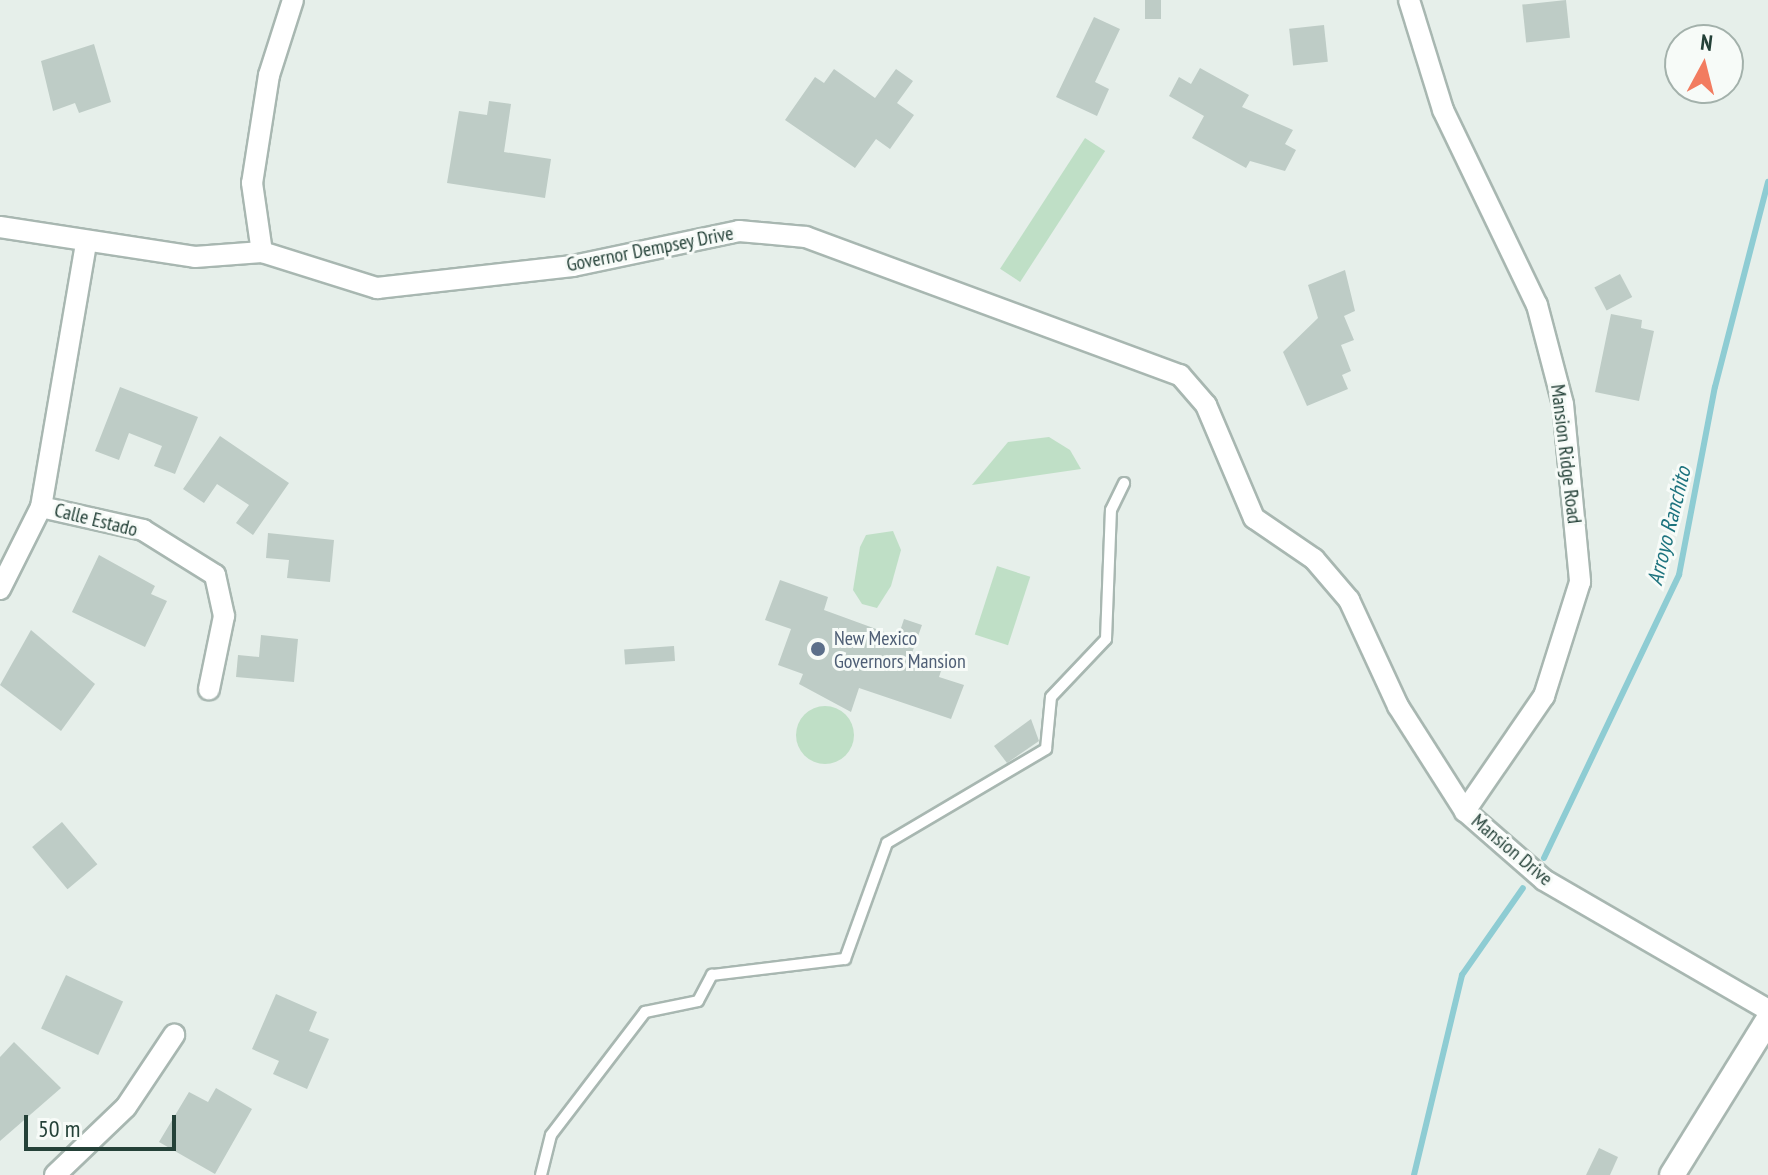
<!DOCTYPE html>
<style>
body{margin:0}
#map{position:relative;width:1768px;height:1175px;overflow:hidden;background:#e6efea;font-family:"PT Sans Narrow",sans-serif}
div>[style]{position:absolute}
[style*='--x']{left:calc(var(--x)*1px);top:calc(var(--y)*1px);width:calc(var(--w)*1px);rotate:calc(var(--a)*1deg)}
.green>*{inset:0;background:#bfdfc6;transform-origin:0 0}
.round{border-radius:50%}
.stream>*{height:6px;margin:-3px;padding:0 3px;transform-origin:3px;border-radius:3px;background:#8eccd3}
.building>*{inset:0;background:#beccc6;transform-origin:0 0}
.roads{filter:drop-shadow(2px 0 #a8b7b1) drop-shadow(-2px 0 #a8b7b1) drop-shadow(0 2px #a8b7b1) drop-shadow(0 -2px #a8b7b1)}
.service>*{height:10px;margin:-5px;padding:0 5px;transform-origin:5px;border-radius:5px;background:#fff}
.minor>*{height:20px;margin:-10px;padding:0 10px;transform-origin:10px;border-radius:10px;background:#fff}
.tertiary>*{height:24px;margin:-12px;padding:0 12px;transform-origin:12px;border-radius:12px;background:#fff}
.dots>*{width:22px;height:22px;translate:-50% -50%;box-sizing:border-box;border:4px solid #f7fbf8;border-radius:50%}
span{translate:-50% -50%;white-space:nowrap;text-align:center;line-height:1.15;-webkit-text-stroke:6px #f7fbf8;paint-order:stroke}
.street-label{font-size:20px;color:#244138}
.service-label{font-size:20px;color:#4e5e75}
.left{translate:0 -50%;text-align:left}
.water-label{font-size:22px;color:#1d737e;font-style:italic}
.north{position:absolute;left:1664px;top:24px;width:80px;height:80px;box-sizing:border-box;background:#f7fbf8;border:2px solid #a3b1ab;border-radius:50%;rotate:7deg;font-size:22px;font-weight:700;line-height:32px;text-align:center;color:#244138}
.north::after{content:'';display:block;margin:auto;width:28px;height:36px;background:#f27c60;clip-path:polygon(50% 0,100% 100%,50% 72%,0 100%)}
.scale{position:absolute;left:24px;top:1115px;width:152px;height:36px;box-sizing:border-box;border:4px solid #244138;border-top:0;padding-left:10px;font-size:24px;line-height:28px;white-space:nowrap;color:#244138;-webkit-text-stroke:6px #f7fbf8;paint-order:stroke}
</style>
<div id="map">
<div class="green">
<div style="left:1085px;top:138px;width:24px;height:156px;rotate:33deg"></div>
<div style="clip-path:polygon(1049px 437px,1070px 450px,1081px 469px,972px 485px,1008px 442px)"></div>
<div style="clip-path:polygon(893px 531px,901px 550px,891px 586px,877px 608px,862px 604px,853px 590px,860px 547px,866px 535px)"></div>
<div style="left:997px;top:566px;width:35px;height:72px;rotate:18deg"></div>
<div class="round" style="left:796px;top:706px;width:58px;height:58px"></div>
</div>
<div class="stream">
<div style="--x:1544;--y:858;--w:314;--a:-64.5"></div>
<div style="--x:1679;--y:575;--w:191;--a:-79.2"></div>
<div style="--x:1715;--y:387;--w:212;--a:-75.5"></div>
<div style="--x:1414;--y:1175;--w:206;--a:-76.5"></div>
<div style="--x:1462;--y:975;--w:106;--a:-55"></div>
</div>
<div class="building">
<div style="left:1145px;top:0;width:16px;height:19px"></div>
<div style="left:1566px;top:0;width:38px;height:44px;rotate:84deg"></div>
<div style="clip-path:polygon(1094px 17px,1120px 29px,1095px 82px,1109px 89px,1097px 116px,1056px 97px)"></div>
<div style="left:1324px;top:25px;width:37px;height:35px;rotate:84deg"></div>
<div style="clip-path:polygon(94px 44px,111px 102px,79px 113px,75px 103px,53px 111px,41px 61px)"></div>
<div style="clip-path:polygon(1200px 68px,1249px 95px,1242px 107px,1293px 130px,1285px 144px,1296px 150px,1285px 171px,1250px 161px,1246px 168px,1192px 138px,1204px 116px,1169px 96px,1179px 77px,1191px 84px)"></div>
<div style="clip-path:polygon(834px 69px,875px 98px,896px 69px,913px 81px,897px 103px,914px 115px,890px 149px,876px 139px,855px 168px,785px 120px,815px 77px,824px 83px)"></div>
<div style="clip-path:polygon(489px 101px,511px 104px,504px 152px,551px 159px,545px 198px,447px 183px,459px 111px,487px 115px)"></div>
<div style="clip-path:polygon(1345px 270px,1355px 311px,1344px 316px,1354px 340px,1341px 345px,1351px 371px,1342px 375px,1348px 389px,1307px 406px,1283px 352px,1318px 318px,1308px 285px)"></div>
<div style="left:1620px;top:274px;width:26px;height:29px;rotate:62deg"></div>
<div style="clip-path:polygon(1611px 314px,1642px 320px,1641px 328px,1654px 331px,1639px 401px,1595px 392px)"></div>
<div style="clip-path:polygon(120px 387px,198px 417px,175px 474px,154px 466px,162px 446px,129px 433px,119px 460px,95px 451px)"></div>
<div style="clip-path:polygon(220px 436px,289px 483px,253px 535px,236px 523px,249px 505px,217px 484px,204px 503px,183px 489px)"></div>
<div style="clip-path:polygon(268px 533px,334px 540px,330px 582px,287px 578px,289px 560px,266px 558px)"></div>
<div style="clip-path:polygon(99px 555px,155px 586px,151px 594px,167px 601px,145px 647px,72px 612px)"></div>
<div style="clip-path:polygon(780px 580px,828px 597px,824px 610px,898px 637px,904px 619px,922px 625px,912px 653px,943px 665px,939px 677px,964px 685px,951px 719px,859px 688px,851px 712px,799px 684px,803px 674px,778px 665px,791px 629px,765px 620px)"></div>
<div style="clip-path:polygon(31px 630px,95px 684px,61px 731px,0 685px)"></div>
<div style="clip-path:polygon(261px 635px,298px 639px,294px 682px,236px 677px,238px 655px,259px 657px)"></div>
<div style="left:674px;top:646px;width:15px;height:50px;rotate:86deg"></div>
<div style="clip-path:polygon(1031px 719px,1039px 741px,1007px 763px,994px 746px)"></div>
<div style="left:62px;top:822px;width:55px;height:39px;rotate:50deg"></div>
<div style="left:66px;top:975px;width:63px;height:59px;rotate:25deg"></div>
<div style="clip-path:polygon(276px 994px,317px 1012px,309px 1031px,329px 1039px,307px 1089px,273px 1074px,279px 1061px,252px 1049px)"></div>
<div style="clip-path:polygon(14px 1042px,61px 1088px,0 1141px,0 1057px)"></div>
<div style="clip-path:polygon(216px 1088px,252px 1109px,215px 1174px,159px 1142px,189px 1092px,208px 1102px)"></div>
<div style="clip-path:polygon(1599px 1148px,1618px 1157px,1610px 1175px,1586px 1175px)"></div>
</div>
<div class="roads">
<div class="service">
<div style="--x:541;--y:1175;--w:41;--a:-76"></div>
<div style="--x:551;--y:1135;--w:155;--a:-52.6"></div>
<div style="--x:645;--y:1012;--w:54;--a:-11.7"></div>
<div style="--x:698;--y:1001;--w:30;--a:-62"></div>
<div style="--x:712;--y:975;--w:134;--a:-6.9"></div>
<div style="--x:845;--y:959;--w:123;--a:-70.1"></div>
<div style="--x:887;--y:843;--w:185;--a:-30.6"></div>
<div style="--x:1046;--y:749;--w:52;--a:-84.5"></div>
<div style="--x:1051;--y:697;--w:80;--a:-46.5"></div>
<div style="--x:1106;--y:639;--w:129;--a:-87.8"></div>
<div style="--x:1111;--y:510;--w:30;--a:-64"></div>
</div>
<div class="minor">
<div style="--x:293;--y:0;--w:79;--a:107.7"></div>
<div style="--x:269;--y:75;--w:109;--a:98.9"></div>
<div style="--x:252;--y:183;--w:70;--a:81.8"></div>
<div style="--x:262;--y:252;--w:121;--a:17.4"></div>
<div style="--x:377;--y:288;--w:197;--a:-6.4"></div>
<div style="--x:573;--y:266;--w:170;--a:-11.9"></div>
<div style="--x:739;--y:231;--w:67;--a:5.1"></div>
<div style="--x:806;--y:237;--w:399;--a:20.3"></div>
<div style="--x:1180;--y:375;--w:40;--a:49"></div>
<div style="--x:1206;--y:405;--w:123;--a:67"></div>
<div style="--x:1254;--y:518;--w:73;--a:34.3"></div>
<div style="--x:1314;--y:559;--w:54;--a:49.5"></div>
<div style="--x:1349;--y:600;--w:117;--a:65.2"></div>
<div style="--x:1398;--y:706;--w:125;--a:57.5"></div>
<div style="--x:1465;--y:811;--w:105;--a:41.1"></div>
<div style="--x:1544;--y:880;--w:259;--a:30.1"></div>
<div style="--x:1409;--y:0;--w:115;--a:72.8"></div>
<div style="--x:1443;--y:110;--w:216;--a:64.3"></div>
<div style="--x:1537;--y:305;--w:102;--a:75.3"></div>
<div style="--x:1563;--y:404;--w:179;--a:84.5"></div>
<div style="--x:1580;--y:582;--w:120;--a:107.5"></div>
<div style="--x:1544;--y:696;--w:140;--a:124.5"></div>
<div style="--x:0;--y:227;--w:197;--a:8.7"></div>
<div style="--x:195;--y:257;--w:67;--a:-4.3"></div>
<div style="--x:41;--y:507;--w:105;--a:12.7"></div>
<div style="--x:143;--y:530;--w:85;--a:32"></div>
<div style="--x:215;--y:575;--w:42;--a:77.6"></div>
<div style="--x:224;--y:616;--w:75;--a:101.6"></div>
<div style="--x:0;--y:589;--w:92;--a:-63.4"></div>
<div style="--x:41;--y:507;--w:268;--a:-80.3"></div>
<div style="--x:55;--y:1175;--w:98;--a:-43.8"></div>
<div style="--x:126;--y:1107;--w:87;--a:-56.3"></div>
</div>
<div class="tertiary">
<div style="--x:1672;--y:1175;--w:182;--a:-58.2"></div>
</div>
</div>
<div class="dots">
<div style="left:818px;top:649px;background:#5c6f8a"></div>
</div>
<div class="street-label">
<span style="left:650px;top:249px;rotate:-11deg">Governor Dempsey Drive</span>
<span style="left:1566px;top:454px;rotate:83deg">Mansion Ridge Road</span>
<span style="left:96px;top:520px;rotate:14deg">Calle Estado</span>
<span style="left:1512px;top:850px;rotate:40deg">Mansion Drive</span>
</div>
<div class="service-label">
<span class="left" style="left:834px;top:650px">New Mexico<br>Governors Mansion</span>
</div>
<div class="water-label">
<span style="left:1669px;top:526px;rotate:-76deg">Arroyo Ranchito</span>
</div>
<div class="north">N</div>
<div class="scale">50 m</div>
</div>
